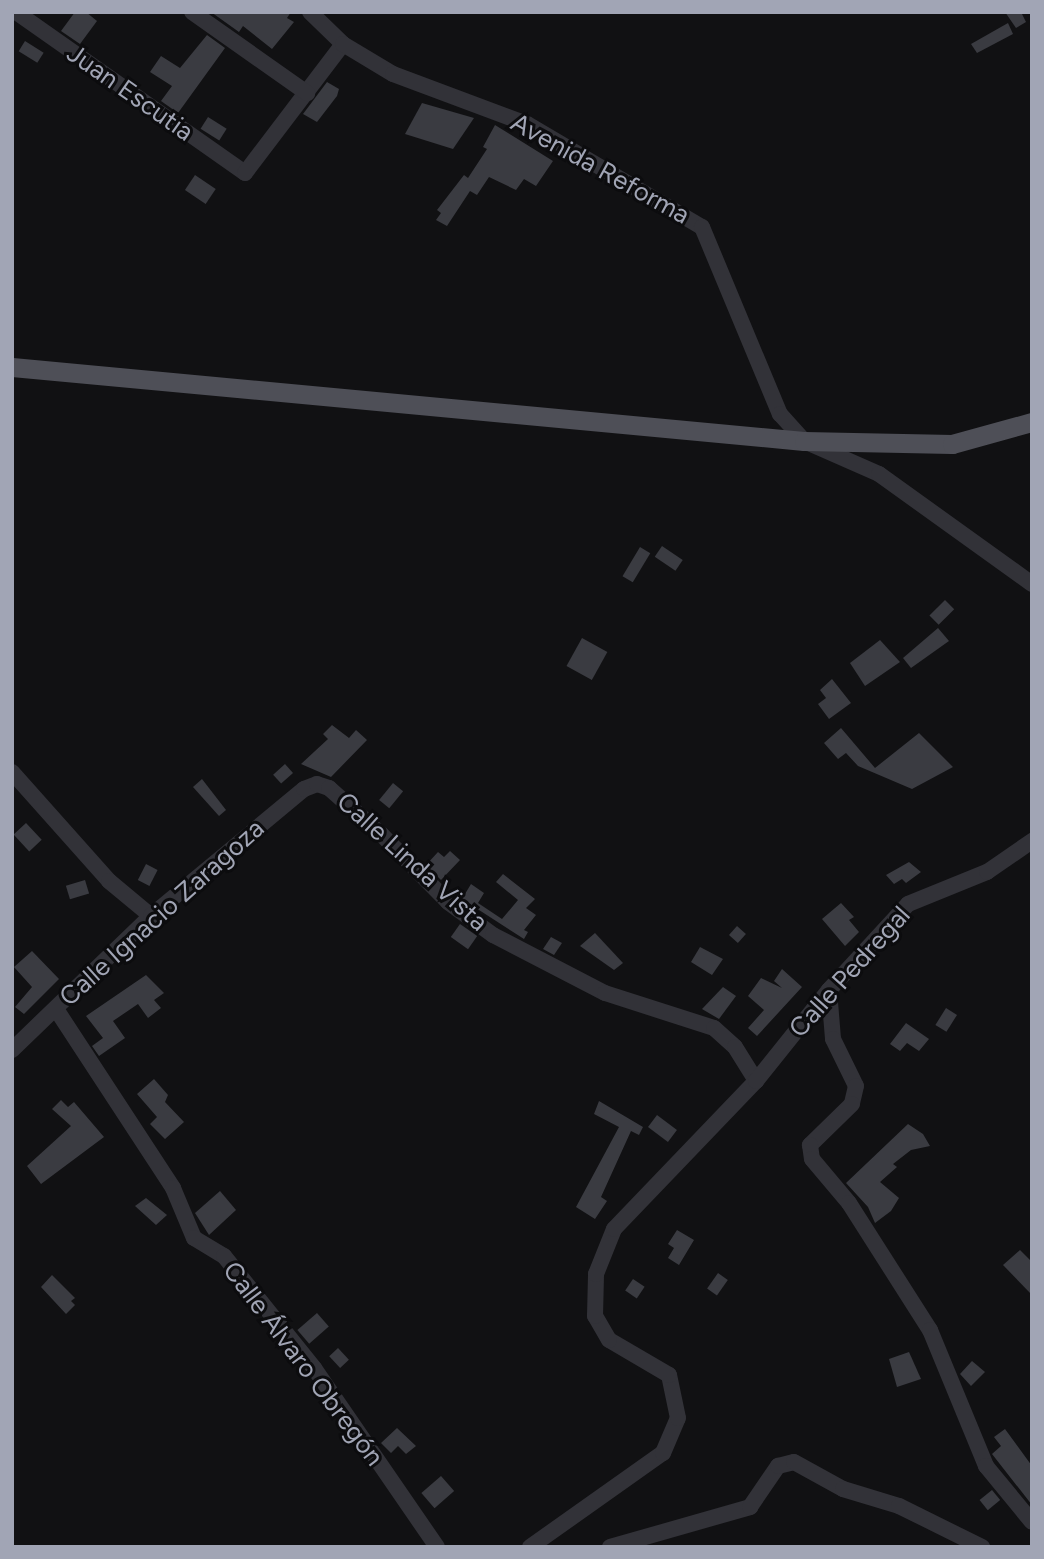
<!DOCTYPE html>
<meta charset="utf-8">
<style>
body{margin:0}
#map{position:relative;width:1044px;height:1559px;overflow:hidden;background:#111113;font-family:Figtree,sans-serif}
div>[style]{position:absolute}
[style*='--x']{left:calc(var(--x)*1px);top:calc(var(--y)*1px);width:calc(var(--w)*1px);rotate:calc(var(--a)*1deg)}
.building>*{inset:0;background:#3a3b41;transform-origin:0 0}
.minor>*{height:16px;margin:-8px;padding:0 8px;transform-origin:8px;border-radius:8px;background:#323238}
.major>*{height:19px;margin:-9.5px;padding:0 9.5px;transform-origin:9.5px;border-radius:9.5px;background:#4e4f57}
span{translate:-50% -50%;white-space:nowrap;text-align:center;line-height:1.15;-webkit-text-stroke:6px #0c0c0e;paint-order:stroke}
.street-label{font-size:26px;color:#a1a5b5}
.frame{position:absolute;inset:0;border:14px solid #a1a5b5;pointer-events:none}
</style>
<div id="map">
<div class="building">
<div style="clip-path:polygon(75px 12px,86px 12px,97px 21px,80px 44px,61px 31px)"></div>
<div style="clip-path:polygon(211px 12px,291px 12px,287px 18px,294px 22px,272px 49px,243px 26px,239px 32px)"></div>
<div style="clip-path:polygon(1005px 12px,1021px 12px,1026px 22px,1016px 28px)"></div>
<div style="clip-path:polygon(1008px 23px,1013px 34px,977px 53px,971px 44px)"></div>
<div style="clip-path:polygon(207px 35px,225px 48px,178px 113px,161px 101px,172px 86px,150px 72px,161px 56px,180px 68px)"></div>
<div style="left:25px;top:41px;width:22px;height:12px;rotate:32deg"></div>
<div style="clip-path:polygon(327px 82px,339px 89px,337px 96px,317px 122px,303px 114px)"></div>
<div style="clip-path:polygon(422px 103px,474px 118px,453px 149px,405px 134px)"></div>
<div style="left:208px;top:117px;width:22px;height:14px;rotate:32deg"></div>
<div style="clip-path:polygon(495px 125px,553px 161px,536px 186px,524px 179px,516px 190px,489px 177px,477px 195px,470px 191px,447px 226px,436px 220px,441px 213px,437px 210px,464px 175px,468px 178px,487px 149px,483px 147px)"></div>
<div style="left:195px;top:175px;width:25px;height:18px;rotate:34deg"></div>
<div style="left:662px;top:546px;width:25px;height:13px;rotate:34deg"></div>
<div style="left:640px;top:547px;width:12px;height:34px;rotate:31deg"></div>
<div style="left:945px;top:600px;width:13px;height:22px;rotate:45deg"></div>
<div style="clip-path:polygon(938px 628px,949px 641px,911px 668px,903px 658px)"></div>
<div style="left:582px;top:638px;width:29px;height:32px;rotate:29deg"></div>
<div style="clip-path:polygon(880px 640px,900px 662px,865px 686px,850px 663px)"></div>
<div style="clip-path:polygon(832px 679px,851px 703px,829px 719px,818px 704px,826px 698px,820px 690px)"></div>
<div style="clip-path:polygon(332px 725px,349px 738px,356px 730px,367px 740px,331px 777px,301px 764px,328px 739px,323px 734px)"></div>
<div style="clip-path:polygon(841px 728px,875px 768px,919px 733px,953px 767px,912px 789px,858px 766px,846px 753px,838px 759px,824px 743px)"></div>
<div style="left:285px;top:764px;width:12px;height:16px;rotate:48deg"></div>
<div style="clip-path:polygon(202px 779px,226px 810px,219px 816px,193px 787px)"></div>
<div style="left:393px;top:783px;width:13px;height:22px;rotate:39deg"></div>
<div style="left:26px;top:823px;width:23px;height:17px;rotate:47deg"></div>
<div style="clip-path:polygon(450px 851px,460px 860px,441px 880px,426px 865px,438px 852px,444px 857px)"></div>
<div style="clip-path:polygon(909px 862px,921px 872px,906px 883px,902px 879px,894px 884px,886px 875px)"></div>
<div style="left:146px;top:864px;width:13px;height:18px;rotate:27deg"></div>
<div style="clip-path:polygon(503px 874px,535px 899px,526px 908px,536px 915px,524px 930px,528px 932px,524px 939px,462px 899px,471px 884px,484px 893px,478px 903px,502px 919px,518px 900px,496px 882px)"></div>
<div style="left:85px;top:880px;width:14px;height:20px;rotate:73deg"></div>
<div style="clip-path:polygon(841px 903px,854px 917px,849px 920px,859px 932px,845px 946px,822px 919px)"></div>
<div style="left:460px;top:924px;width:21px;height:16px;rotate:35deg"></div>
<div style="left:737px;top:926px;width:12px;height:12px;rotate:42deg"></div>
<div style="clip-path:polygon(595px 933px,623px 963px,614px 970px,580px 946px)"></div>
<div style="clip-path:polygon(551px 937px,562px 943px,554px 955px,543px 949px)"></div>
<div style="clip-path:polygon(700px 947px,723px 959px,712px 975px,691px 962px)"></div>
<div style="clip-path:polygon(32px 951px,59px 979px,24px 1014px,15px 1007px,32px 987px,14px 967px)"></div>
<div style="clip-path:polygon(782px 969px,802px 987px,757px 1036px,748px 1028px,764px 1010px,748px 996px,761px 978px,782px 988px,774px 981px)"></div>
<div style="clip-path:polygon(146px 975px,164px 993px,154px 1000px,161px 1008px,148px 1018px,138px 1004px,113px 1021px,125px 1038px,99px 1056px,92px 1046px,103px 1038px,86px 1016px)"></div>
<div style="clip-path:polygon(723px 987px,736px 996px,719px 1019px,702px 1009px)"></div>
<div style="left:946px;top:1008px;width:13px;height:20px;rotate:32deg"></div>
<div style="clip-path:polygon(906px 1023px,929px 1039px,919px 1051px,907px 1043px,900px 1051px,890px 1044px)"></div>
<div style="clip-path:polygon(154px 1079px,168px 1095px,165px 1102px,184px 1122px,165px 1139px,150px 1124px,157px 1117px,137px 1094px)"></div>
<div style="clip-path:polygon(61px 1100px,68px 1107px,74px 1102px,104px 1137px,41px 1184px,27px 1166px,71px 1126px,52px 1109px)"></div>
<div style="clip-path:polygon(599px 1101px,643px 1127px,639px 1135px,631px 1131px,601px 1197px,607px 1201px,595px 1219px,576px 1207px,619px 1127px,594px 1114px)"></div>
<div style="left:657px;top:1115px;width:25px;height:15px;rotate:37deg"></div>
<div style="clip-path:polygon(908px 1124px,923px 1134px,930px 1146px,911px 1150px,893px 1164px,897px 1167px,880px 1182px,899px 1198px,891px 1211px,875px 1223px,868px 1207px,846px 1183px)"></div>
<div style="clip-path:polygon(220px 1191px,236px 1210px,209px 1235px,195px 1213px)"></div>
<div style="clip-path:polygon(146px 1198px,167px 1215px,156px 1225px,135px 1206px)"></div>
<div style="clip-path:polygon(677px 1230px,694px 1240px,679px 1265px,668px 1258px,674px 1248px,668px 1244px)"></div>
<div style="clip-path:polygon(1020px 1250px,1032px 1262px,1032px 1295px,1003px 1265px)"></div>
<div style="left:718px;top:1273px;width:12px;height:19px;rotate:35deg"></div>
<div style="clip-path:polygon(52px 1275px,75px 1298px,71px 1301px,75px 1305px,66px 1314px,41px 1287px)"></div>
<div style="left:633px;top:1279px;width:14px;height:14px;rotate:34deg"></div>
<div style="left:317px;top:1313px;width:18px;height:26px;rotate:49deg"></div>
<div style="left:338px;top:1348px;width:16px;height:12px;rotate:47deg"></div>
<div style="clip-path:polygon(909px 1352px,921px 1379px,897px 1387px,889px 1359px)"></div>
<div style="clip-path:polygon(972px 1361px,985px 1372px,971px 1386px,960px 1374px)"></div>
<div style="clip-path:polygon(397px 1428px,416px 1446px,406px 1454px,398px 1446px,391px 1453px,381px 1443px)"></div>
<div style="clip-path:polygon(1005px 1429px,1032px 1466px,1032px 1505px,992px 1454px,1001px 1446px,994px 1437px)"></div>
<div style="left:441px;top:1476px;width:20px;height:26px;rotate:49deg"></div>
<div style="left:992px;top:1490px;width:13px;height:16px;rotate:51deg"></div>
</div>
<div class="minor">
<div style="--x:16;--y:12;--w:280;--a:35.1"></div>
<div style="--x:245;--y:173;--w:162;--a:-52.8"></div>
<div style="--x:192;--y:12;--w:141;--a:35.2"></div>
<div style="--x:310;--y:12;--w:46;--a:44.1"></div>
<div style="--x:343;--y:44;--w:58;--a:31"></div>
<div style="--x:393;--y:74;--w:143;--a:20.5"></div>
<div style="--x:527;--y:124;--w:203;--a:30.5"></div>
<div style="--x:702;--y:227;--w:203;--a:67.4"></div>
<div style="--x:780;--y:414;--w:36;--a:48"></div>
<div style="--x:804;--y:441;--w:82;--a:23.7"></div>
<div style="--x:879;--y:474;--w:188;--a:35.7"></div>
<div style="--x:12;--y:772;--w:146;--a:48.3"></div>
<div style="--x:109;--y:881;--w:55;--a:39.8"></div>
<div style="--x:829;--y:990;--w:49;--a:85.3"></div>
<div style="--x:833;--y:1039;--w:52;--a:63.9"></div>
<div style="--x:856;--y:1086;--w:18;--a:103"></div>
<div style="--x:852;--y:1104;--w:59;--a:135.7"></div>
<div style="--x:810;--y:1145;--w:14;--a:82"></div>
<div style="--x:812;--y:1159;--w:57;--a:49.9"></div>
<div style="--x:849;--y:1203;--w:151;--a:57.5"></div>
<div style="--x:930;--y:1330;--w:147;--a:67.6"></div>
<div style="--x:986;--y:1466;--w:72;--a:50.6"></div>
<div style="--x:56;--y:1009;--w:214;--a:56.8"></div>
<div style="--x:173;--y:1188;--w:54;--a:67.2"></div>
<div style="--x:194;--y:1238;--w:35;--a:31"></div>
<div style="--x:224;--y:1256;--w:144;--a:51.2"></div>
<div style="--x:314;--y:1368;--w:217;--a:55.5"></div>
<div style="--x:12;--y:1050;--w:193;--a:-44"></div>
<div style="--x:151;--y:916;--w:199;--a:-39.7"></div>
<div style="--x:304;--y:789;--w:14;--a:-21"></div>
<div style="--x:317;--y:784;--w:13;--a:18"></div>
<div style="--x:329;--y:788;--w:71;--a:41.6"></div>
<div style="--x:382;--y:835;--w:94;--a:45.4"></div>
<div style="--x:448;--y:902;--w:56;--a:36.3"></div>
<div style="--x:493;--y:935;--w:126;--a:27.4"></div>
<div style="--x:605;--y:993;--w:114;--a:17.8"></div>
<div style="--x:714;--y:1028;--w:28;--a:42"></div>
<div style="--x:735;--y:1047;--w:40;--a:58"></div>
<div style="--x:530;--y:1547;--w:163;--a:-35.3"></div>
<div style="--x:663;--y:1453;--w:38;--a:-67"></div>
<div style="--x:678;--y:1418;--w:44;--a:-101.8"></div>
<div style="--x:669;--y:1375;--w:69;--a:-149.7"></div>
<div style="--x:609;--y:1340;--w:28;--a:-120"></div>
<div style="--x:595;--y:1316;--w:42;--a:-88.6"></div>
<div style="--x:596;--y:1274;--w:48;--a:-68.2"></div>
<div style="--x:614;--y:1229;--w:205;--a:-46.2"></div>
<div style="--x:756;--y:1081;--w:117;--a:-51.3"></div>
<div style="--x:829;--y:990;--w:117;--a:-47.4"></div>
<div style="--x:908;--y:904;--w:85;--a:-22.1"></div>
<div style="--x:987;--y:872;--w:55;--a:-34.6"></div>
<div style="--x:610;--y:1547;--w:146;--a:-15.9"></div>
<div style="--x:750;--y:1507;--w:50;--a:-55.7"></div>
<div style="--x:778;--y:1466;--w:16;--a:-14"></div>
<div style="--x:794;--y:1462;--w:56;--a:28.9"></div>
<div style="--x:843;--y:1489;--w:59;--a:16.9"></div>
<div style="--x:899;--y:1506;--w:93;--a:26.3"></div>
</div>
<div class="major">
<div style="--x:12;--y:367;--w:795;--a:5.34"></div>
<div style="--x:804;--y:441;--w:148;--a:1.2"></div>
<div style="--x:952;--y:444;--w:83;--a:-15.4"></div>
</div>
<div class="street-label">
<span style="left:130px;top:93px;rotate:35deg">Juan Escutia</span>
<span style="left:600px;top:169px;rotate:29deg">Avenida Reforma</span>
<span style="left:412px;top:862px;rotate:42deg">Calle Linda Vista</span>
<span style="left:162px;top:913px;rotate:-42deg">Calle Ignacio Zaragoza</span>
<span style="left:850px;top:972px;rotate:-48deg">Calle Pedregal</span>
<span style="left:303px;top:1364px;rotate:53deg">Calle Álvaro Obregón</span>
</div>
<div class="frame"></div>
</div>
